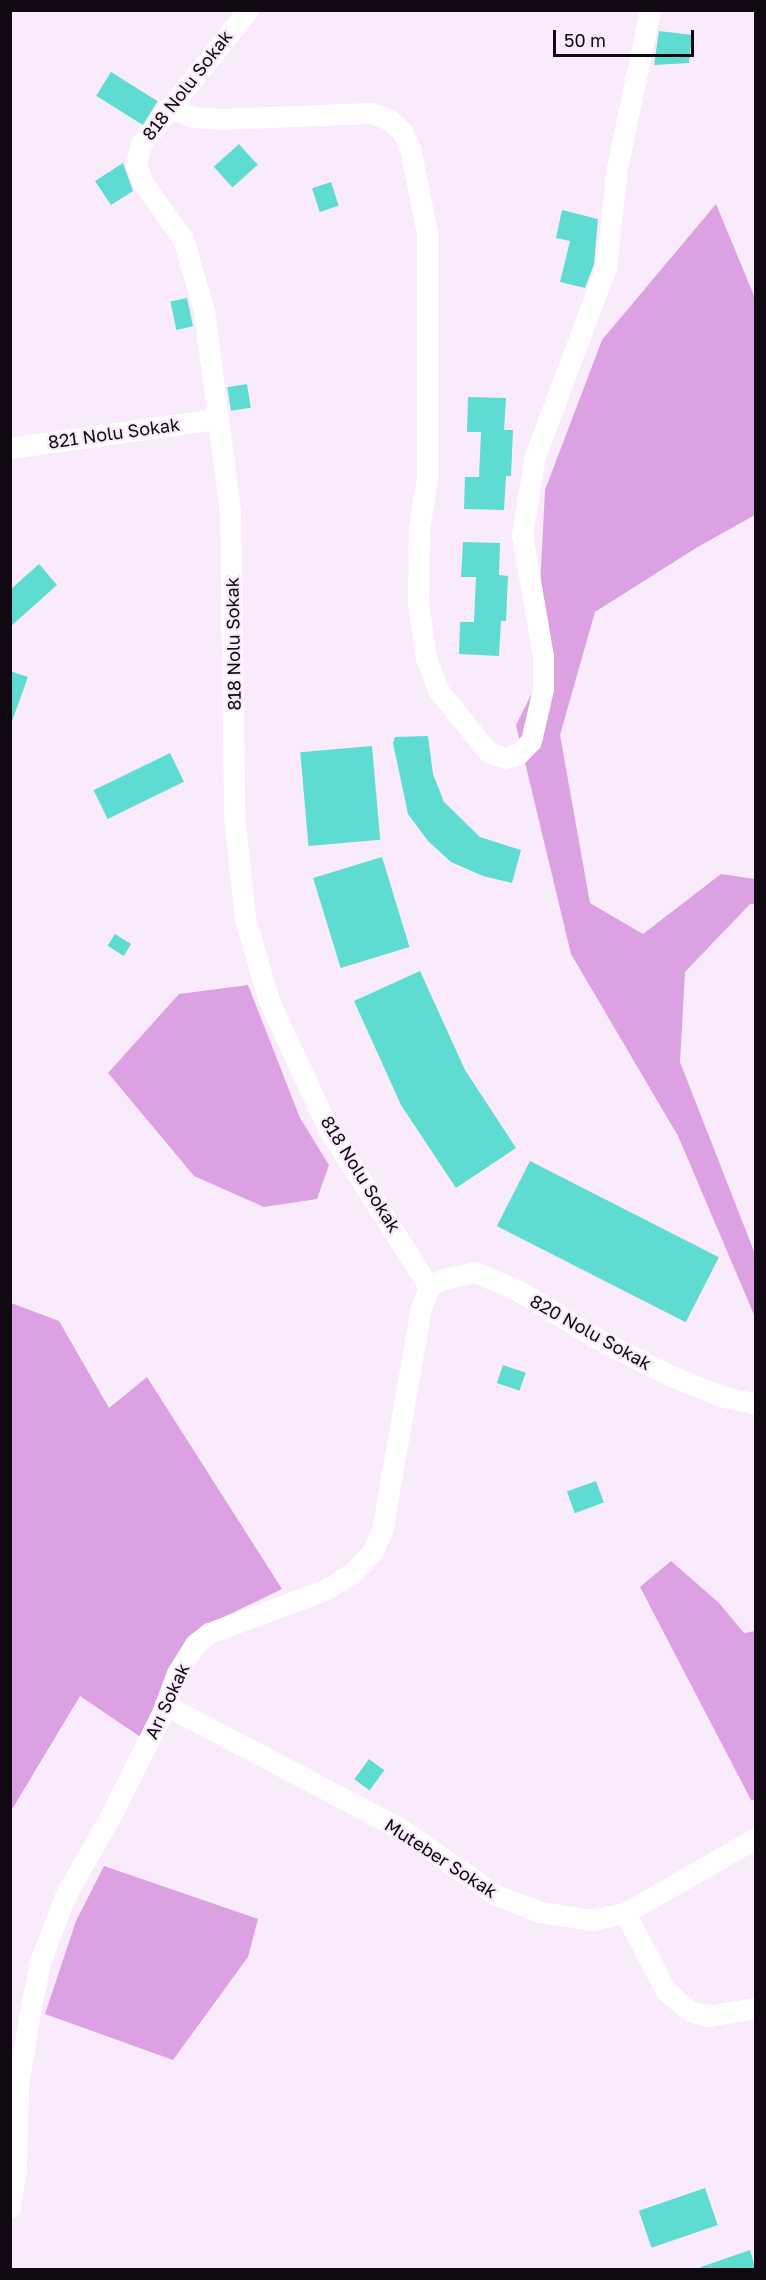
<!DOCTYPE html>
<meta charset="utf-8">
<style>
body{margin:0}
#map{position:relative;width:766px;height:2280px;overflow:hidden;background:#faebfc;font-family:"Golos Text",sans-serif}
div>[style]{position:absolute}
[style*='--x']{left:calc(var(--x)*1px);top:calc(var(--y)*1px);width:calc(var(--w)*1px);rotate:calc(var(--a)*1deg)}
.forest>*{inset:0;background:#dca1e3}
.building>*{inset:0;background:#5edcd1;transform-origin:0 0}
.minor>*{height:21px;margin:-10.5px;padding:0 10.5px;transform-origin:10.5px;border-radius:10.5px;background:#fff}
span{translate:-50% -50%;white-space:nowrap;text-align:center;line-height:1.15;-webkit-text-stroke:4.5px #faebfc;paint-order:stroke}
.street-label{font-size:18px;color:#110912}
.frame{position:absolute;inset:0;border:12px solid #110912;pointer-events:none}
.scale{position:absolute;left:553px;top:30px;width:141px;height:27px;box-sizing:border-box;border:3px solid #110912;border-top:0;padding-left:8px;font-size:18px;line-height:21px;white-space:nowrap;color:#110912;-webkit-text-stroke:4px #faebfc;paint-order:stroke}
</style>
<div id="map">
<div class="forest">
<div style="clip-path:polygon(716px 204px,755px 298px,755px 515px,696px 548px,595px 612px,560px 735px,590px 903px,643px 934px,721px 874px,755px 879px,755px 904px,750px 904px,685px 972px,680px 1062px,755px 1254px,755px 1317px,678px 1136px,571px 954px,516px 725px,535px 687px,545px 490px,602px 340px)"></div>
<div style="clip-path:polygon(248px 985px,300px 1118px,329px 1165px,317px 1199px,264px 1207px,194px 1176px,108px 1073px,179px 994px)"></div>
<div style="clip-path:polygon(11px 1303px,59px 1321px,109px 1408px,147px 1377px,282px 1589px,201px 1628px,142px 1738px,80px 1696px,11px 1811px)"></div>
<div style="clip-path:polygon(671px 1561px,719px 1603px,744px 1633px,755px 1631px,755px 1800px,751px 1800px,640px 1587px)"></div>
<div style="clip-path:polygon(104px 1866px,258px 1919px,248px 1957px,173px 2060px,45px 2014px,76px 1921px)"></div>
</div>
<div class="building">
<div style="clip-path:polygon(659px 31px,692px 35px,689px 63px,654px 65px)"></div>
<div style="left:111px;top:72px;width:55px;height:28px;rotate:32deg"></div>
<div style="left:239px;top:144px;width:28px;height:34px;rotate:48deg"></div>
<div style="clip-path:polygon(123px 163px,133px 191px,111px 205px,95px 181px)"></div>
<div style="left:331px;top:182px;width:25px;height:20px;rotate:72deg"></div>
<div style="clip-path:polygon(562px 210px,598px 219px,594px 264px,585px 288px,560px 282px,570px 241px,556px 238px)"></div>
<div style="left:187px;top:298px;width:29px;height:17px;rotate:78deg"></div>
<div style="left:247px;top:384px;width:24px;height:20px;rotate:81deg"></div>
<div style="clip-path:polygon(468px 397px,506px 398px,504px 430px,513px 430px,511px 476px,506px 476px,504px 510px,464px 509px,465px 477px,479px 477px,481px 432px,467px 432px)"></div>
<div style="clip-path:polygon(463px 542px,500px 543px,499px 575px,508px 576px,506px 621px,501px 621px,499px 656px,459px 654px,460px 622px,474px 622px,476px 577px,461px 577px)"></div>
<div style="clip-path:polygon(39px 564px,57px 585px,10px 627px,10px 590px)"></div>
<div style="clip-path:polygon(10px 671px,28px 677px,12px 721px,10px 721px)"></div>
<div style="clip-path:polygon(428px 736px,433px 774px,444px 802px,480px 837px,521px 850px,512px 883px,483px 876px,451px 862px,428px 841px,408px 814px,393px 743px,395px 737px)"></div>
<div style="left:372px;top:746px;width:94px;height:72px;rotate:85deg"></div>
<div style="left:170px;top:753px;width:32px;height:85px;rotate:64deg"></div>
<div style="left:382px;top:857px;width:94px;height:72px;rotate:73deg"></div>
<div style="left:115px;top:934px;width:19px;height:14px;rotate:32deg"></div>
<div style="clip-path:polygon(420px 971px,465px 1070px,516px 1148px,456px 1188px,401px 1105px,354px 1001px)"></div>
<div style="left:530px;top:1161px;width:212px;height:73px;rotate:27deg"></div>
<div style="left:503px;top:1365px;width:24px;height:19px;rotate:19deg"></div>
<div style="left:596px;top:1481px;width:23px;height:31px;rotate:70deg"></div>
<div style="left:369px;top:1759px;width:19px;height:25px;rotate:36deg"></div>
<div style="left:705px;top:2188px;width:39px;height:70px;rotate:71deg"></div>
<div style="clip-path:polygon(750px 2250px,756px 2270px,702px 2270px,701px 2267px)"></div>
</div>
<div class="minor">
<div style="--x:248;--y:10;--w:171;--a:128.6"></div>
<div style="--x:141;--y:144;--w:21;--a:104"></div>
<div style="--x:136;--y:164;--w:20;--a:70"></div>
<div style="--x:143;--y:183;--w:69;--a:54.5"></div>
<div style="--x:183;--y:239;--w:75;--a:73.7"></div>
<div style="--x:204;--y:311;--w:203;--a:82.6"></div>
<div style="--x:230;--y:512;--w:304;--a:89.2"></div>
<div style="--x:234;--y:816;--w:103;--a:83.8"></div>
<div style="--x:245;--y:918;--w:86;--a:73.9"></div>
<div style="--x:269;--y:1001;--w:140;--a:65.1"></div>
<div style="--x:328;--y:1128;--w:188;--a:57.6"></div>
<div style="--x:169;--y:107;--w:26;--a:23"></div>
<div style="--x:193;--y:117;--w:27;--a:4"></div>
<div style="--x:220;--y:119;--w:151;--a:-2.3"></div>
<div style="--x:371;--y:113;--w:19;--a:21"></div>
<div style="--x:389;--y:120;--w:17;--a:40"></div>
<div style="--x:402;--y:131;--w:19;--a:65"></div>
<div style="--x:410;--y:148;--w:88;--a:78.8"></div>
<div style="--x:427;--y:234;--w:244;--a:90"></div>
<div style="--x:427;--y:478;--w:52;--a:98.9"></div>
<div style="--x:419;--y:529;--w:74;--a:90.8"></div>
<div style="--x:418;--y:603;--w:56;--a:81.7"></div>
<div style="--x:426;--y:658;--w:34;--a:69"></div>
<div style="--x:438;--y:690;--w:80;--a:51.1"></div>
<div style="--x:488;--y:752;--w:18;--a:19"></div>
<div style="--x:505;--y:758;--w:14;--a:-17"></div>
<div style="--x:518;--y:754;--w:18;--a:-45"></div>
<div style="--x:531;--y:741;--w:53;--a:-77"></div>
<div style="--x:543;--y:689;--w:33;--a:-90"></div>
<div style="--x:543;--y:656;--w:123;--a:-99.8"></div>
<div style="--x:522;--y:535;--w:80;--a:-80.7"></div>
<div style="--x:535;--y:456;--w:202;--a:-69.4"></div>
<div style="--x:606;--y:267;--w:100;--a:-83.7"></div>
<div style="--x:617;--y:168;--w:161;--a:-78.2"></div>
<div style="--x:10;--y:448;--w:209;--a:-8"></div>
<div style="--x:429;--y:1287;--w:16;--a:-30"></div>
<div style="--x:443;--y:1279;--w:33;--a:-12"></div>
<div style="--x:475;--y:1272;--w:48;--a:23.4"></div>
<div style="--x:519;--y:1291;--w:92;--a:31.3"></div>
<div style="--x:598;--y:1339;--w:82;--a:26.9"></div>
<div style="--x:671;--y:1376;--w:57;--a:21.6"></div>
<div style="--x:724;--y:1397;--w:33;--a:12"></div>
<div style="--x:165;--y:1705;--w:267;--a:27.7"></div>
<div style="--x:401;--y:1829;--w:116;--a:34.8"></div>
<div style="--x:496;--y:1895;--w:47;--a:21.1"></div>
<div style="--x:540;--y:1912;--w:53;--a:8.7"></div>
<div style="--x:592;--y:1920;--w:34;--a:-12"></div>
<div style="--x:625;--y:1913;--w:151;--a:-29.8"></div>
<div style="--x:625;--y:1913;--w:88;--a:62.3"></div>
<div style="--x:666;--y:1991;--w:31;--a:40"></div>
<div style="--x:690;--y:2011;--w:19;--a:16"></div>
<div style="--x:708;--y:2016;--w:49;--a:-9.5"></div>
<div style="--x:10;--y:2207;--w:40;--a:-81.5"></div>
<div style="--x:16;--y:2167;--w:81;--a:-88.6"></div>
<div style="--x:18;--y:2086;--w:70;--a:-80.9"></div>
<div style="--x:29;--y:2017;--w:56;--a:-78.7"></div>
<div style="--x:40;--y:1962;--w:73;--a:-69.1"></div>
<div style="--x:66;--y:1894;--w:91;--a:-60.3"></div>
<div style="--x:111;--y:1815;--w:114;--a:-63.4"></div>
<div style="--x:162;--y:1713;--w:43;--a:-69.4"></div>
<div style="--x:177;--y:1673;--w:34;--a:-58"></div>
<div style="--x:195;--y:1644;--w:18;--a:-38"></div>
<div style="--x:209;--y:1633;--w:126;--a:-20.4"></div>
<div style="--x:327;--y:1589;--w:31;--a:-33"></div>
<div style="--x:353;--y:1572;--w:28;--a:-46"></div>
<div style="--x:372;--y:1552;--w:23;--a:-65"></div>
<div style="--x:382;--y:1531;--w:226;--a:-80.1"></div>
<div style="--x:421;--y:1308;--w:22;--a:-69"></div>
</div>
<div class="street-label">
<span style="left:187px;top:85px;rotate:-52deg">818 Nolu Sokak</span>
<span style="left:114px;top:433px;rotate:-8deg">821 Nolu Sokak</span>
<span style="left:233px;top:644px;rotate:-91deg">818 Nolu Sokak</span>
<span style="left:361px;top:1174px;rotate:58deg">818 Nolu Sokak</span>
<span style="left:591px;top:1332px;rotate:29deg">820 Nolu Sokak</span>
<span style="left:167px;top:1701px;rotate:-65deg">Arı Sokak</span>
<span style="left:441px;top:1858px;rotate:33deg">Muteber Sokak</span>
</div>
<div class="frame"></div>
<div class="scale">50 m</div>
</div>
